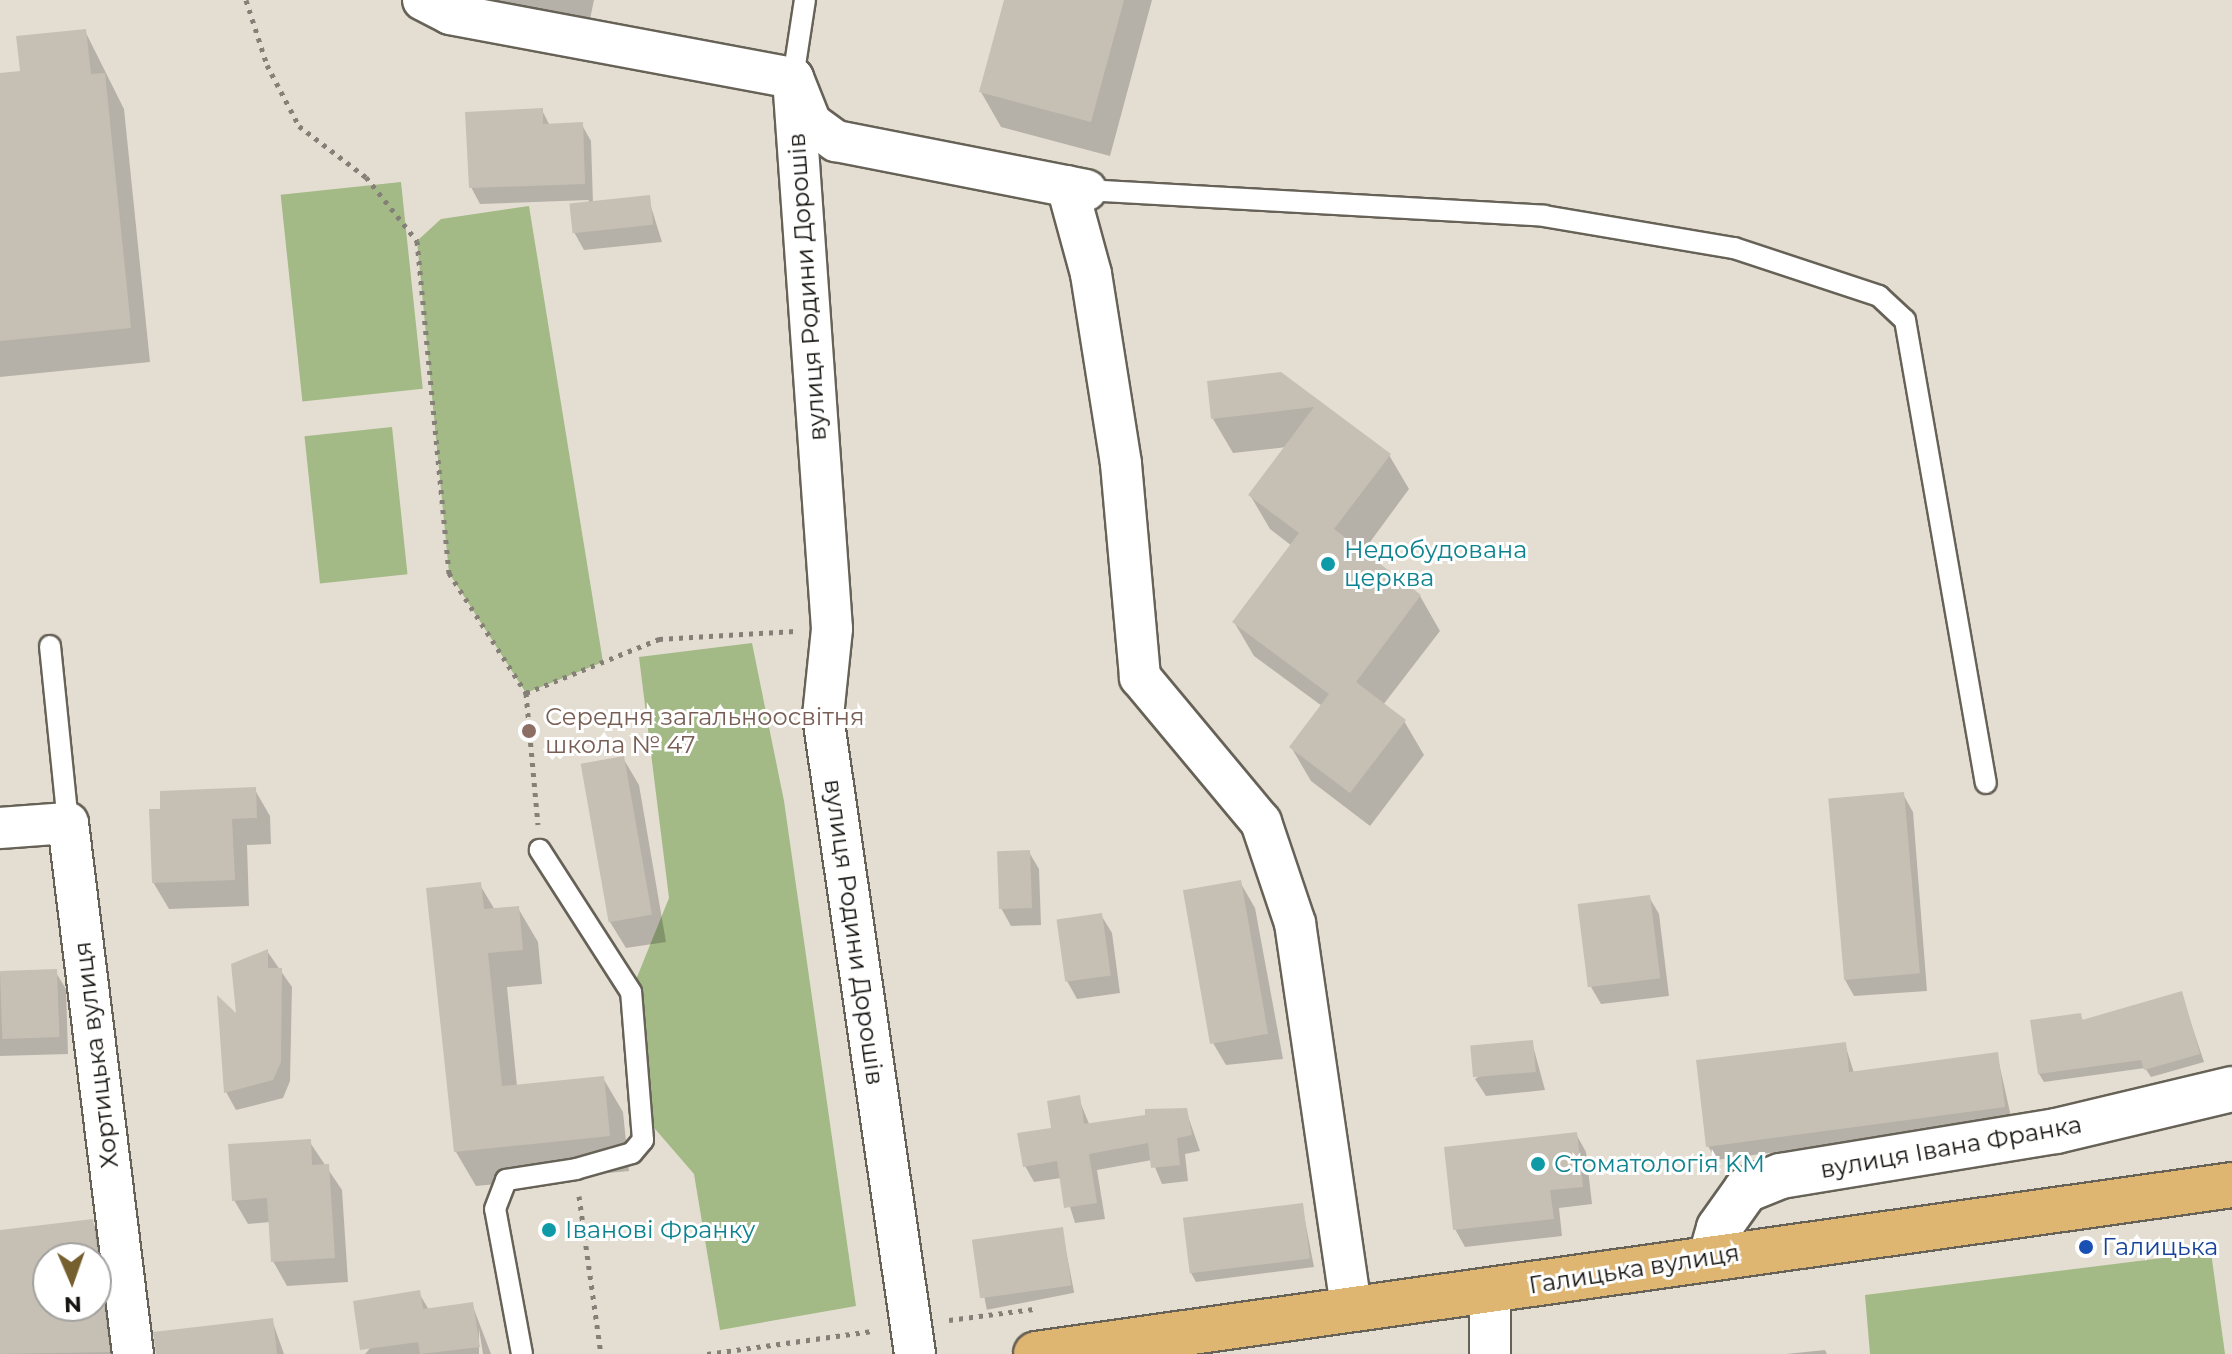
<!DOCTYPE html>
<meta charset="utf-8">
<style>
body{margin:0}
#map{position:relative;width:2232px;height:1354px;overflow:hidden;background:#e4ded2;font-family:Montserrat,sans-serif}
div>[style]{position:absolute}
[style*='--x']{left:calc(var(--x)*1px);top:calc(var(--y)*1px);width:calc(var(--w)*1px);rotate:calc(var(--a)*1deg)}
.green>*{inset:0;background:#a3b986;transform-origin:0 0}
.shadow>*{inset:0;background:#0003;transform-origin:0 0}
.building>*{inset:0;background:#c6c0b4;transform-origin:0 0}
.path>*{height:5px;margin-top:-2.5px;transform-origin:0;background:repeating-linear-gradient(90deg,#848078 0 4px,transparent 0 10px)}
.roads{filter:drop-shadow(2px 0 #676257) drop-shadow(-2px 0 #676257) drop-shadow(0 2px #676257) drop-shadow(0 -2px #676257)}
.service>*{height:20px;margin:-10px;padding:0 10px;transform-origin:10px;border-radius:10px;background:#fff}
.minor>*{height:40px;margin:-20px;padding:0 20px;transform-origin:20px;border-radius:20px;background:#fff}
.tertiary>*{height:44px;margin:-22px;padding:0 22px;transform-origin:22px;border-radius:22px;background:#fff}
.primary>*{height:44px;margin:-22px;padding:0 22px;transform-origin:22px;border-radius:22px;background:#dfb572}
.dots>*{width:22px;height:22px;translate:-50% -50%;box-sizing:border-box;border:4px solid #fff;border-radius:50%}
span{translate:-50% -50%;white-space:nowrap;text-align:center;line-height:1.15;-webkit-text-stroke:6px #fff;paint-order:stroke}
.street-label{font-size:24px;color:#161410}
.culture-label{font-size:24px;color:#0d838f}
.left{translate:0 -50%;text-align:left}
.education-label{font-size:24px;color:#785e54}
.transit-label{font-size:24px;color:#164399}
.north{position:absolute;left:32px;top:1242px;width:80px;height:80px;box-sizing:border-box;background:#fff;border:2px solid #a2a19f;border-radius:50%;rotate:178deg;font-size:22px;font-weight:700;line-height:32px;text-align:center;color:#161410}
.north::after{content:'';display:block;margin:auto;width:28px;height:36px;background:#765f2f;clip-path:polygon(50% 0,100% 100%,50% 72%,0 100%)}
</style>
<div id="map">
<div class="green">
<div style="left:401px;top:182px;width:208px;height:121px;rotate:84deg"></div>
<div style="clip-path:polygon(529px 206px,603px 662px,526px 693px,449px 573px,417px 241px,441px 219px)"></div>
<div style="left:392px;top:427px;width:148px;height:88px;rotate:84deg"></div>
<div style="clip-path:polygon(752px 643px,784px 801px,856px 1306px,720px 1330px,694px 1174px,643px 1115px,631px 992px,669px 898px,639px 657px)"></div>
<div style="clip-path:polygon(2211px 1252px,2225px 1354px,1870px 1354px,1865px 1295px)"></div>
</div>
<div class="shadow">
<div style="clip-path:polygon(472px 0,594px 0,589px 24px)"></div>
<div style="clip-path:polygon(1007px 0,1152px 0,1110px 156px,1001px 127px,981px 92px)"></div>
<div style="clip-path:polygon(85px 31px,124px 109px,150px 362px,0 377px,0 75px,22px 73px)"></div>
<div style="clip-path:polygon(542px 110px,550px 126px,582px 125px,591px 141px,593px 203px,648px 197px,662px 242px,584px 250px,574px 232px,589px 200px,480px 204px,471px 187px)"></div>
<div style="clip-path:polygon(1281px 374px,1389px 455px,1409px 489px,1362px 553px,1420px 596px,1440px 631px,1383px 705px,1404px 721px,1424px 755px,1370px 826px,1311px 781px,1291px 747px,1322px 706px,1254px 656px,1234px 622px,1292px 546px,1270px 529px,1250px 495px,1287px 447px,1233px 453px,1213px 419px)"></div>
<div style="clip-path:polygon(623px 758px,639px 785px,666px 942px,626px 948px,610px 922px)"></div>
<div style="clip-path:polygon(255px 790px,270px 816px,271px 844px,247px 845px,249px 906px,169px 909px,153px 882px)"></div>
<div style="clip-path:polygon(1903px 794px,1913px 812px,1927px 991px,1854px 996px,1844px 978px)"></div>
<div style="clip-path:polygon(1029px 852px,1039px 869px,1041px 925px,1011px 926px,1001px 908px)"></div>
<div style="clip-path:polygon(1240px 882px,1255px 908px,1283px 1059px,1226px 1065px,1210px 1038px)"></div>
<div style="clip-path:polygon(480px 885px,495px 910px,518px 908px,538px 942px,542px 984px,507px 987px,517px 1086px,603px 1078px,623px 1112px,629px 1171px,476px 1186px,456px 1152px)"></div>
<div style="clip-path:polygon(1649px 897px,1659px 914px,1669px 996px,1601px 1004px,1591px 987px)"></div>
<div style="clip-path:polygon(1101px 915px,1112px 933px,1120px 993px,1077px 999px,1067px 981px)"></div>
<div style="clip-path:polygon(267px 951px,292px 987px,290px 1081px,283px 1098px,236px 1110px,226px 1092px,238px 1018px)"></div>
<div style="clip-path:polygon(55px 971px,66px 989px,68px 1054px,0 1056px,0 973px)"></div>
<div style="clip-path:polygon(2181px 993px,2204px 1062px,2151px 1077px,2145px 1068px,2044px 1082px,2039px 1074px,2080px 1015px,2084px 1022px)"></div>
<div style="clip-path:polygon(1532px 1042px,1545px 1090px,1486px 1096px,1475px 1079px)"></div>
<div style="clip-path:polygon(1845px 1044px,1854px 1073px,1997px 1054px,2012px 1121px,1716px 1160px,1708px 1146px)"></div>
<div style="clip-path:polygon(1078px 1097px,1090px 1126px,1186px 1110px,1200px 1151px,1185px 1154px,1188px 1181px,1162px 1184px,1152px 1160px,1097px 1170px,1105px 1219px,1075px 1223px,1061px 1178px,1034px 1182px,1025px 1166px)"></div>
<div style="clip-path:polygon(1576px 1134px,1586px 1152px,1592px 1204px,1559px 1208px,1562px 1236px,1465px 1247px,1455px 1229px)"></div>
<div style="clip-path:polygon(309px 1141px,342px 1190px,348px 1282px,287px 1286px,273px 1261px,270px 1222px,248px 1224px,234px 1200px)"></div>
<div style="clip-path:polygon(1302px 1205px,1314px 1267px,1196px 1282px,1191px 1273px)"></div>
<div style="clip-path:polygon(evenodd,92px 1222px,103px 1239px,117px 1354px,0 1354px,0 1288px,36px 1228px,92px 1222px,48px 1258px,96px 1258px,96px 1306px,48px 1306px,48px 1258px)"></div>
<div style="left:1062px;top:1230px;width:64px;height:89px;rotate:79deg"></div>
<div style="clip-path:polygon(419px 1293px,429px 1310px,472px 1304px,491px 1354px,483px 1354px,479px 1329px,479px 1354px,365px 1354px)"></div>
<div style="clip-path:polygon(272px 1320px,284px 1354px,161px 1354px)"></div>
<div style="clip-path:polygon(1825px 1350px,1827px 1354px,1786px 1354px)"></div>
</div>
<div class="building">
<div style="clip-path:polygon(1004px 0,1124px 0,1091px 122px,979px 92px)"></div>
<div style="clip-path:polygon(86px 29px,91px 74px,105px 73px,131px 328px,0 341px,0 73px,20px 71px,16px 36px)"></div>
<div style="clip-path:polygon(543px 108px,543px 124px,583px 122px,585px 184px,469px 188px,465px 112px)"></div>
<div style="left:650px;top:195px;width:30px;height:81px;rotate:84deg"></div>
<div style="clip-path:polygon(1281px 372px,1391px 454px,1334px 529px,1421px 595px,1356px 682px,1406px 720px,1350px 793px,1289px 747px,1329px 694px,1232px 622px,1299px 533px,1248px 495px,1314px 407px,1211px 419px,1207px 381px)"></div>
<div style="left:624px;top:756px;width:161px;height:44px;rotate:80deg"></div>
<div style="clip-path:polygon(256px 787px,257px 818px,232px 819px,235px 880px,152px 883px,149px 809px,160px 809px,160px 791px)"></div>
<div style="left:1904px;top:792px;width:182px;height:76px;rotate:85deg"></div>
<div style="left:1030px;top:850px;width:58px;height:33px;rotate:88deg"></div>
<div style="left:1241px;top:880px;width:156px;height:59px;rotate:80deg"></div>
<div style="clip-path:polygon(481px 882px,484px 909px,519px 906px,523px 950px,488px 953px,502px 1086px,604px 1076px,610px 1136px,454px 1152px,426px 888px)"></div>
<div style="left:1650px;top:895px;width:84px;height:73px;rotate:83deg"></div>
<div style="left:1102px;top:913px;width:63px;height:46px;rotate:82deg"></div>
<div style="clip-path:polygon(268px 949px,268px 968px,282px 968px,281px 1062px,273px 1080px,224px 1093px,217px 995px,236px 1013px,231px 964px)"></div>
<div style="left:57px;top:969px;width:68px;height:57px;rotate:88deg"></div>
<div style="clip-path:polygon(2182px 991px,2200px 1054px,2144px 1070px,2141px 1060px,2038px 1074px,2030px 1020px,2081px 1013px,2082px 1020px)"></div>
<div style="left:1533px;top:1040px;width:32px;height:63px;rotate:85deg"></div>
<div style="clip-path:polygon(1846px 1042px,1849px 1072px,1998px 1052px,2005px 1107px,1706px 1147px,1696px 1060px)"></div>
<div style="clip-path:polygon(1080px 1095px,1084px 1124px,1145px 1115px,1145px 1109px,1187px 1108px,1192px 1135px,1177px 1138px,1180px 1165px,1151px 1168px,1148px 1143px,1089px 1154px,1097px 1203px,1064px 1208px,1057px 1161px,1023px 1167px,1017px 1133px,1051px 1128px,1047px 1101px)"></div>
<div style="clip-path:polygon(1577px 1132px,1583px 1187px,1550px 1190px,1554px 1219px,1453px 1230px,1444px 1147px)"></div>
<div style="clip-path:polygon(311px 1139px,312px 1165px,329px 1164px,335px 1258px,271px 1262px,267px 1198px,232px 1201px,228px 1144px)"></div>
<div style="left:1303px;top:1203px;width:56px;height:121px;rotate:83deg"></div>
<div style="clip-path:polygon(evenodd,93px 1219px,110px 1352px,0 1354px,0 1230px,93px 1219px,48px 1258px,96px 1258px,96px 1306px,48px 1306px,48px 1258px)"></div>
<div style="left:1063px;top:1227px;width:59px;height:92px;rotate:82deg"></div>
<div style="clip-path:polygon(420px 1290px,423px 1309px,473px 1302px,480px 1347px,420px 1354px,418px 1342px,360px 1350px,353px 1301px)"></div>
<div style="clip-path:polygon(273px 1318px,277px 1354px,156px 1354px,153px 1332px)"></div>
</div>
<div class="path">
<div style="--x:246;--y:0;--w:68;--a:72.1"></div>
<div style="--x:267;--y:65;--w:69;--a:62.3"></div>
<div style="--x:299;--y:126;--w:84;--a:37.3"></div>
<div style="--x:366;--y:177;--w:82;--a:51.4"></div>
<div style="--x:417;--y:241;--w:334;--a:84.5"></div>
<div style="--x:449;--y:573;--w:143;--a:57.3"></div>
<div style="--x:526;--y:693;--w:132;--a:84.8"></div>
<div style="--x:526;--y:693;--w:144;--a:-22.1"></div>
<div style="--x:659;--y:639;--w:136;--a:-3.4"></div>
<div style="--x:579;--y:1196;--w:160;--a:82.1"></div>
<div style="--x:949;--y:1320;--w:86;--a:-7.4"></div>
<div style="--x:707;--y:1354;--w:167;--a:-7.9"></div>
</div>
<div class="roads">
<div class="service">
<div style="--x:793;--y:78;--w:79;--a:-81.3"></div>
<div style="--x:1086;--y:190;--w:459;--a:3.2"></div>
<div style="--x:1544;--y:216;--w:193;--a:9.6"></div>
<div style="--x:1734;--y:248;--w:153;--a:18.3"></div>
<div style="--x:1879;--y:296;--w:35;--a:43"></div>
<div style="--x:1905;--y:320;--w:470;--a:80.1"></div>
<div style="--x:50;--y:646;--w:178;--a:84.2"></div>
<div style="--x:522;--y:1354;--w:147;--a:-100.5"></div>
<div style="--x:495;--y:1209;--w:31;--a:-69"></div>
<div style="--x:506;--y:1180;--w:71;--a:-8.9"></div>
<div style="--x:576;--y:1169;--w:58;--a:-15.9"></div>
<div style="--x:632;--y:1153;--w:17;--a:-50"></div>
<div style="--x:643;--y:1140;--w:148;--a:-94.6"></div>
<div style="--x:631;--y:992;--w:169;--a:-122.7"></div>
</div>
<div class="minor">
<div style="--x:423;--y:0;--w:30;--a:27"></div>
<div style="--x:450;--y:14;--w:349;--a:10.6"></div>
<div style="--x:793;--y:78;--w:48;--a:68.2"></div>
<div style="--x:811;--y:123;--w:31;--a:36"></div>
<div style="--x:836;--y:141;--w:255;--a:11.1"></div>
<div style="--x:793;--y:78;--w:552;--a:85.95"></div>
<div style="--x:832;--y:629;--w:87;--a:95.9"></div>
<div style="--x:823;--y:716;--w:645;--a:81.79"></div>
<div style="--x:1067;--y:186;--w:91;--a:74.7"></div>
<div style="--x:1091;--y:274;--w:192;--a:81"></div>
<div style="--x:1121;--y:464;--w:214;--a:84.9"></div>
<div style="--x:1140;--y:677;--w:189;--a:50.2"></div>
<div style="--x:1261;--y:822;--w:107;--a:71.4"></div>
<div style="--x:1295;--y:923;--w:389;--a:81.7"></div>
<div style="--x:0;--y:828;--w:68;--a:-4.2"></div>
<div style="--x:68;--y:823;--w:535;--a:83.02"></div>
<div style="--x:1490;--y:1291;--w:63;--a:90"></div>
</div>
<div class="tertiary">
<div style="--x:1711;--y:1256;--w:29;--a:-74"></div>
<div style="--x:1719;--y:1228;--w:47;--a:-54.6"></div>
<div style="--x:1746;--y:1190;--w:38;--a:-22"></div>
<div style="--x:1781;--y:1176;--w:279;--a:-9.3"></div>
<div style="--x:2056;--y:1131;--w:181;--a:-13.4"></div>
</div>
<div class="primary">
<div style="--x:1036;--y:1354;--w:1208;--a:-8.04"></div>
</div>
</div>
<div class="dots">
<div style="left:1328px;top:564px;background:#0f9aa8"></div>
<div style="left:529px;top:731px;background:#8d6e63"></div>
<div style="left:1538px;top:1164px;background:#0f9aa8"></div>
<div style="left:549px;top:1230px;background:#0f9aa8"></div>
<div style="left:2086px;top:1247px;background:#1a4fb4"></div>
</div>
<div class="street-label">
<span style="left:807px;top:287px;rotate:-94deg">вулиця Родини Дорошів</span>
<span style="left:854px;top:932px;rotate:82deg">вулиця Родини Дорошів</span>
<span style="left:96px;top:1055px;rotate:-97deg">Хортицька вулиця</span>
<span style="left:1951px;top:1147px;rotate:-10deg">вулиця Івана Франка</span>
<span style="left:1634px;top:1269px;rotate:-9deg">Галицька вулиця</span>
</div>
<div class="culture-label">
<span class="left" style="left:1344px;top:564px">Недобудована<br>церква</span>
<span class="left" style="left:1554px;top:1164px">Стоматологія KM</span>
<span class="left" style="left:565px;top:1230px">Іванові Франку</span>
</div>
<div class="education-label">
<span class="left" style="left:545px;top:731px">Середня загальноосвітня<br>школа № 47</span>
</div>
<div class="transit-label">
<span class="left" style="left:2102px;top:1247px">Галицька</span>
</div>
<div class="north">N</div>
</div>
